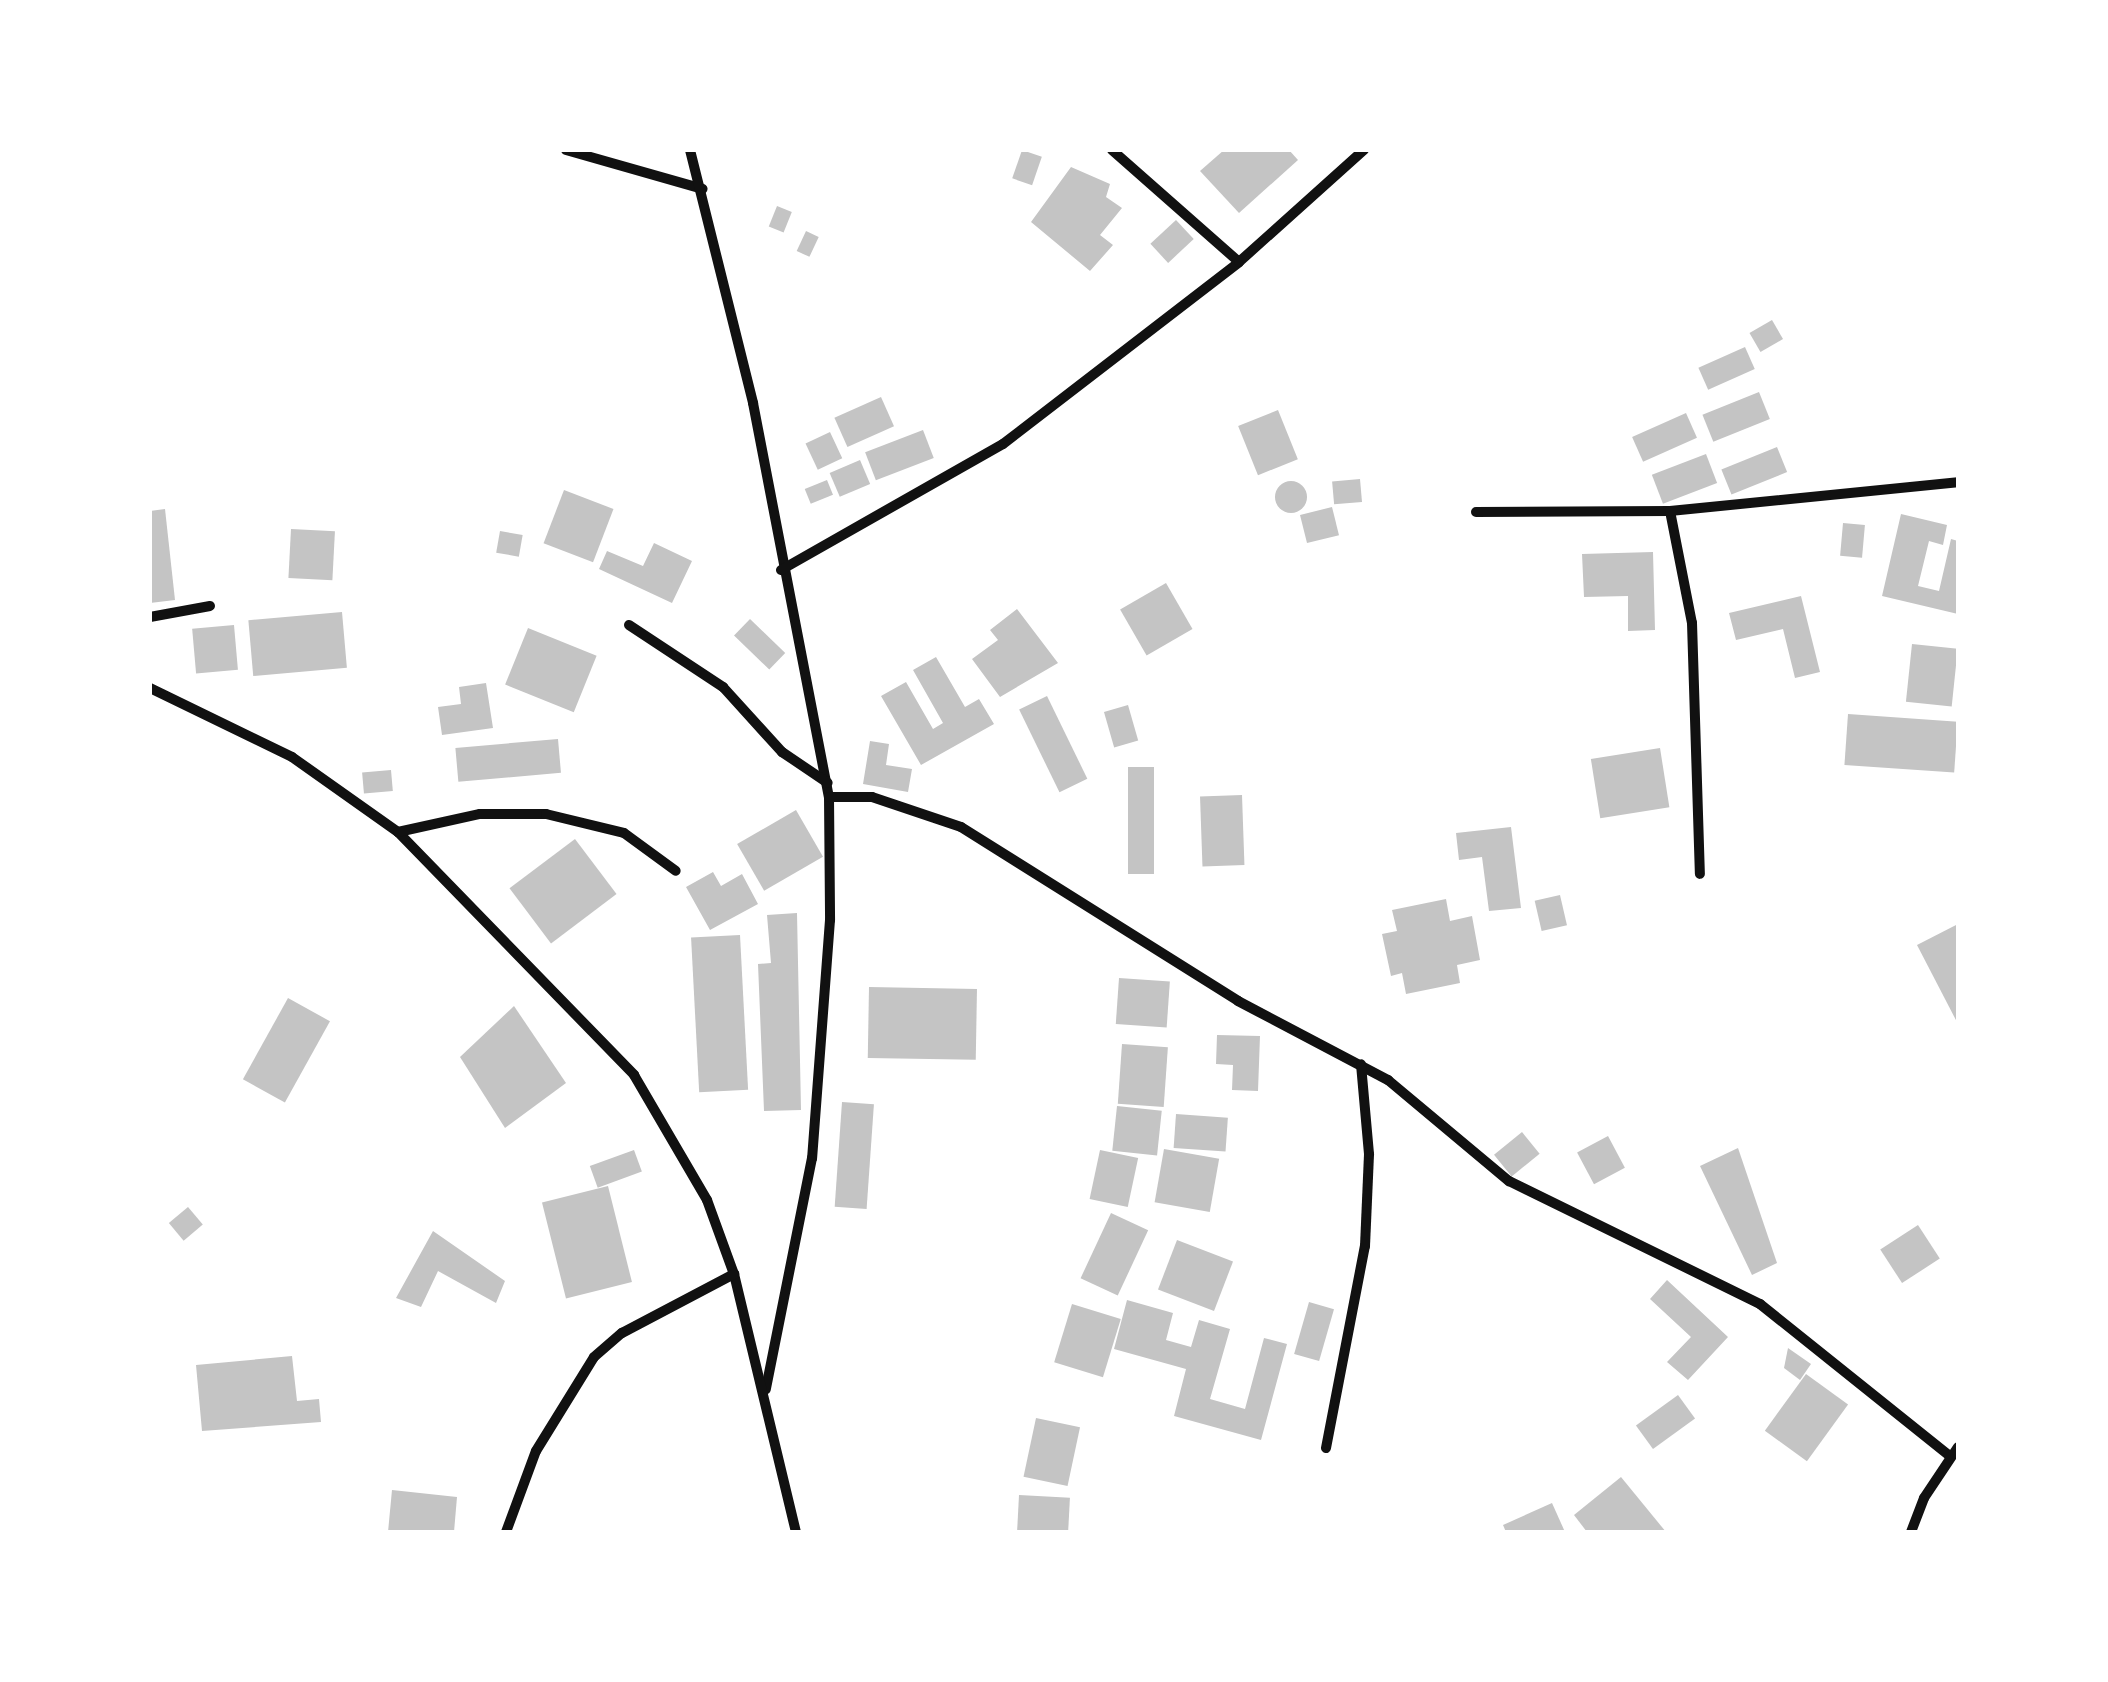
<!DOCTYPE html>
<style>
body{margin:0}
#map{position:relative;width:2108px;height:1682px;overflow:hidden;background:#fff;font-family:"Fira Sans Condensed",sans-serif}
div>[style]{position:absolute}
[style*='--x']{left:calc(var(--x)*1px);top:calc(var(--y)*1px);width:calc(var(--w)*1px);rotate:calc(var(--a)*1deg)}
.building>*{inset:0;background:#c4c4c4;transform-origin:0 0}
.round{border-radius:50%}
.minor>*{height:10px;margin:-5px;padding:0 5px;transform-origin:5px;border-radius:5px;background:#111}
span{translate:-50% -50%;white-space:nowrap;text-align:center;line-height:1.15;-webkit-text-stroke:10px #fff;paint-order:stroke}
.frame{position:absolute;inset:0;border:152px solid #fff;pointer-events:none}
</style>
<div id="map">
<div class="building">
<div style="left:1022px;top:150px;width:21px;height:30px;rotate:19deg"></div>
<div style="clip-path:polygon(1224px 150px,1289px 150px,1298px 160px,1239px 213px,1200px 171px)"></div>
<div style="clip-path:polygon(1071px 167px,1110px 184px,1106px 197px,1122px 208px,1100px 235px,1113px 245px,1090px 271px,1031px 222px)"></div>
<div style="left:777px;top:206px;width:16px;height:22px;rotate:22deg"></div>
<div style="left:1176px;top:220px;width:26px;height:35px;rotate:47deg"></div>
<div style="left:806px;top:231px;width:14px;height:22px;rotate:25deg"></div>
<div style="left:1772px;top:320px;width:22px;height:26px;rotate:60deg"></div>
<div style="left:1745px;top:347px;width:24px;height:51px;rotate:66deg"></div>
<div style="left:1759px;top:392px;width:29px;height:61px;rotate:68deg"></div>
<div style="left:881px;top:397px;width:32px;height:51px;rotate:66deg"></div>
<div style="left:1278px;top:410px;width:53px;height:43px;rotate:68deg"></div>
<div style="left:1686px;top:413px;width:27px;height:59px;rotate:66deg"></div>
<div style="left:923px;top:430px;width:30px;height:62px;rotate:69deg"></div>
<div style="left:830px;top:432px;width:29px;height:27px;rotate:65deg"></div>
<div style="left:1777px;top:447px;width:27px;height:60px;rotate:68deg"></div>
<div style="left:1706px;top:454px;width:31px;height:58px;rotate:69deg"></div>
<div style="left:860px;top:460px;width:26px;height:33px;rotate:67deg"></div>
<div style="left:1360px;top:479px;width:23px;height:28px;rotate:85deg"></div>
<div style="left:827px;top:480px;width:16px;height:24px;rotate:68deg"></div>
<div class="round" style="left:1275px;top:481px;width:32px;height:32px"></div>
<div style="left:564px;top:490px;width:53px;height:57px;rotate:21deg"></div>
<div style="left:1332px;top:507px;width:29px;height:33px;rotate:76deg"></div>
<div style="clip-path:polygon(165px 509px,175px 600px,150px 603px,150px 511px)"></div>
<div style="clip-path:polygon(1901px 514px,1947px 525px,1943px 545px,1929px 541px,1918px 586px,1939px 591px,1951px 539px,1958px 541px,1958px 614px,1882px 596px)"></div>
<div style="left:1843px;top:523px;width:22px;height:33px;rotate:5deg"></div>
<div style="left:291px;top:529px;width:44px;height:49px;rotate:3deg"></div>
<div style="left:500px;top:531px;width:23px;height:22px;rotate:10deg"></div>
<div style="clip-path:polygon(654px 543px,692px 561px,672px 603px,599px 569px,607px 551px,643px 566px)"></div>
<div style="clip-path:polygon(1653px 552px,1655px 630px,1628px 631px,1628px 596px,1584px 597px,1582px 554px)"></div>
<div style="left:1166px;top:583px;width:53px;height:53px;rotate:60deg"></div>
<div style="clip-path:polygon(1801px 596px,1820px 672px,1795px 678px,1783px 629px,1736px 640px,1729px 613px)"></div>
<div style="clip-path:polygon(1017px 609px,1058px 663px,1000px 697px,972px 659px,998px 640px,990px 630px)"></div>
<div style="left:342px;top:612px;width:56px;height:94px;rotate:85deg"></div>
<div style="left:750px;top:619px;width:49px;height:23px;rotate:44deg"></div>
<div style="left:234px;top:625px;width:45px;height:42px;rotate:85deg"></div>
<div style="left:528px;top:628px;width:74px;height:61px;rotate:22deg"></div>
<div style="left:1912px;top:644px;width:46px;height:58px;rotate:6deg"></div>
<div style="clip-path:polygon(936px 657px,965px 707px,979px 699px,994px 724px,921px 765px,881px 696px,906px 682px,933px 729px,943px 723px,913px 670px)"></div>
<div style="clip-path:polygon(486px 683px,493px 728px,442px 735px,438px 707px,461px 704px,459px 687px)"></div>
<div style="left:1047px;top:696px;width:92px;height:31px;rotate:64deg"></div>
<div style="left:1128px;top:705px;width:37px;height:25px;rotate:74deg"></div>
<div style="left:1848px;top:714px;width:110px;height:51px;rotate:4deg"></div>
<div style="left:558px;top:739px;width:34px;height:103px;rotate:85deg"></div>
<div style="clip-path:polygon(870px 741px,889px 744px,886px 765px,912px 769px,908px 792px,863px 784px)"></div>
<div style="left:1660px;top:748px;width:60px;height:70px;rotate:81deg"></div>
<div style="left:1128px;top:767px;width:26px;height:107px"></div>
<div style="left:391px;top:770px;width:21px;height:29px;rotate:85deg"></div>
<div style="left:1242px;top:795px;width:70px;height:42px;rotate:88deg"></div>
<div style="left:796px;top:810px;width:54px;height:68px;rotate:60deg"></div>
<div style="clip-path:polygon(1511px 827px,1521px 908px,1489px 911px,1482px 857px,1459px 860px,1456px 833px)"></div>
<div style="left:575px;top:839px;width:69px;height:82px;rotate:53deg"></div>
<div style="clip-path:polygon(713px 872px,721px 886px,742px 874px,758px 904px,710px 930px,686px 887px)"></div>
<div style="left:1560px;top:895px;width:31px;height:26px;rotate:77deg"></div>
<div style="clip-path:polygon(1446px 899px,1450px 921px,1472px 916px,1480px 960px,1457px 965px,1460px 983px,1406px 994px,1402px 973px,1391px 976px,1382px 934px,1397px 931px,1392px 910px)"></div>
<div style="clip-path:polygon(797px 913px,801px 1110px,764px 1111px,758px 964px,771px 963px,767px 915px)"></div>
<div style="clip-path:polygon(1958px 924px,1958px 1024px,1917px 945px)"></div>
<div style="left:740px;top:935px;width:155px;height:49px;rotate:87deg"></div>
<div style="left:1119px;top:978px;width:51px;height:46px;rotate:4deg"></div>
<div style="left:869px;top:987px;width:108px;height:71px;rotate:1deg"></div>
<div style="left:288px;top:998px;width:48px;height:93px;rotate:29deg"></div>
<div style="clip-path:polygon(514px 1006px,566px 1083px,505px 1128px,460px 1057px)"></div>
<div style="clip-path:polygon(1217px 1035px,1260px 1036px,1258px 1091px,1232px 1090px,1233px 1065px,1216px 1064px)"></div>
<div style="left:1122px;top:1044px;width:46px;height:60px;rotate:4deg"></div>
<div style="left:842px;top:1102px;width:32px;height:105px;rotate:4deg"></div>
<div style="left:1117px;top:1106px;width:45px;height:45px;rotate:6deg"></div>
<div style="left:1176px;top:1114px;width:52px;height:34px;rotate:4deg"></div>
<div style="left:1522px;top:1132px;width:28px;height:36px;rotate:51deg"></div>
<div style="left:1608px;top:1136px;width:36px;height:35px;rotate:62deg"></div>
<div style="clip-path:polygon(1738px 1148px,1777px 1263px,1752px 1275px,1700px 1166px)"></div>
<div style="left:1164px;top:1149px;width:56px;height:54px;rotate:10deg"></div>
<div style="left:634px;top:1150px;width:23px;height:47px;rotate:70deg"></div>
<div style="left:1100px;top:1150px;width:39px;height:50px;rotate:12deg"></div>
<div style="left:608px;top:1186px;width:99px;height:68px;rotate:76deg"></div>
<div style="left:188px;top:1207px;width:23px;height:25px;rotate:50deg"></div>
<div style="left:1111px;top:1213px;width:41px;height:72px;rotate:25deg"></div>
<div style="left:1918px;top:1225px;width:40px;height:45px;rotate:57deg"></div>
<div style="clip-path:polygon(433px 1231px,505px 1281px,496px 1303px,438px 1271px,421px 1307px,396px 1298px)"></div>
<div style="left:1177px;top:1240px;width:60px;height:53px;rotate:21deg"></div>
<div style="clip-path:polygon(1667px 1280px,1728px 1337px,1688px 1380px,1667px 1362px,1691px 1337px,1650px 1299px)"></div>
<div style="clip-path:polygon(1127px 1300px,1173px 1313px,1166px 1340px,1191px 1347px,1199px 1320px,1230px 1329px,1210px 1399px,1245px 1409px,1264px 1338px,1287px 1344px,1261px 1440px,1174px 1416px,1186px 1369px,1114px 1349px)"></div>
<div style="left:1309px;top:1302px;width:26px;height:54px;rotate:16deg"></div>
<div style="left:1072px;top:1304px;width:51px;height:61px;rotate:17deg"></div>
<div style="clip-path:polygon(1788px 1348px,1811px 1364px,1800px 1380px,1784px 1368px)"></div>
<div style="clip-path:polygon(292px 1356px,297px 1401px,319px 1399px,321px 1422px,202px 1431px,196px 1365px)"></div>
<div style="left:1806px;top:1374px;width:52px;height:70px;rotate:36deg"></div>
<div style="left:1678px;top:1395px;width:29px;height:52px;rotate:54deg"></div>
<div style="left:1036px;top:1418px;width:45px;height:60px;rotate:12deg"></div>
<div style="clip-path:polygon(1621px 1477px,1666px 1532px,1587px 1532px,1574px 1515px)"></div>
<div style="clip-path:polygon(392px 1490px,457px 1497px,454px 1532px,388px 1532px)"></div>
<div style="left:1019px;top:1495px;width:51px;height:37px;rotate:3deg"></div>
<div style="clip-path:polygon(1552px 1503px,1565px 1532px,1506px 1532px,1503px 1525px)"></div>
</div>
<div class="minor">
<div style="--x:566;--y:150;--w:142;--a:15.9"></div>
<div style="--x:690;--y:150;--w:261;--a:76"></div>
<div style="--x:753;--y:403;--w:401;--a:79.1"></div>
<div style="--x:829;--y:797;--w:123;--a:89.5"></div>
<div style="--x:830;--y:920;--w:239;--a:94.3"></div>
<div style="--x:812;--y:1158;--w:236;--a:101.3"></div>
<div style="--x:1112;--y:150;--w:169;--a:41.4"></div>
<div style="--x:1670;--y:511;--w:114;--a:78.9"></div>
<div style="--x:1692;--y:623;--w:251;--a:88.2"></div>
<div style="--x:1476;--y:512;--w:194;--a:-0.3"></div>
<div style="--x:1670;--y:511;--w:289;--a:-5.7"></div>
<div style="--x:781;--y:570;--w:255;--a:-29.6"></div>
<div style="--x:1003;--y:444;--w:298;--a:-37.6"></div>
<div style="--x:1239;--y:262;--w:168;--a:-41.9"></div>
<div style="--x:150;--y:617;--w:61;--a:-10.4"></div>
<div style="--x:629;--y:625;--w:113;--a:33.4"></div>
<div style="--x:723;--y:687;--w:88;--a:47.8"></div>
<div style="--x:782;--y:752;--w:55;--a:34"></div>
<div style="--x:150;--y:688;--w:158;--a:25.9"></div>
<div style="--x:292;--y:757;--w:130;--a:35.3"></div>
<div style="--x:398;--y:832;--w:339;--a:45.8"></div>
<div style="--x:634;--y:1075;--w:145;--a:59.7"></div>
<div style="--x:707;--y:1200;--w:79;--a:70"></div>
<div style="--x:734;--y:1274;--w:265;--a:76.5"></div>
<div style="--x:829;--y:797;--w:43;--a:0"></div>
<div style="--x:872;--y:797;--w:94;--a:18.6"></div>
<div style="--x:961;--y:827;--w:327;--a:32.1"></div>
<div style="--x:1238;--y:1001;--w:170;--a:27.8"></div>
<div style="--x:1388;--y:1080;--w:158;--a:39.9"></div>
<div style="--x:1509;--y:1181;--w:280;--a:26.1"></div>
<div style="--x:1760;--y:1304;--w:243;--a:38.7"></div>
<div style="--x:398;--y:832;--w:84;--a:-12.4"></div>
<div style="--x:480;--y:814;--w:66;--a:0"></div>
<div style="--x:546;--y:814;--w:80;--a:13.7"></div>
<div style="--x:624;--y:833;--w:64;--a:36.2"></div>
<div style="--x:1326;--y:1448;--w:206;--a:-79.1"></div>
<div style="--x:1365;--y:1246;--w:92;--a:-87.5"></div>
<div style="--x:1369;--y:1154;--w:90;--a:-95.1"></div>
<div style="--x:506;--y:1532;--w:86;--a:-69.7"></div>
<div style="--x:536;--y:1451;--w:110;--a:-58.3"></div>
<div style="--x:594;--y:1357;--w:37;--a:-41"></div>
<div style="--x:622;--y:1333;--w:127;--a:-27.8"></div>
<div style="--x:1911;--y:1532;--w:36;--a:-69"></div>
<div style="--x:1924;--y:1498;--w:61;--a:-56.3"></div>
</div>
<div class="frame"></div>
</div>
